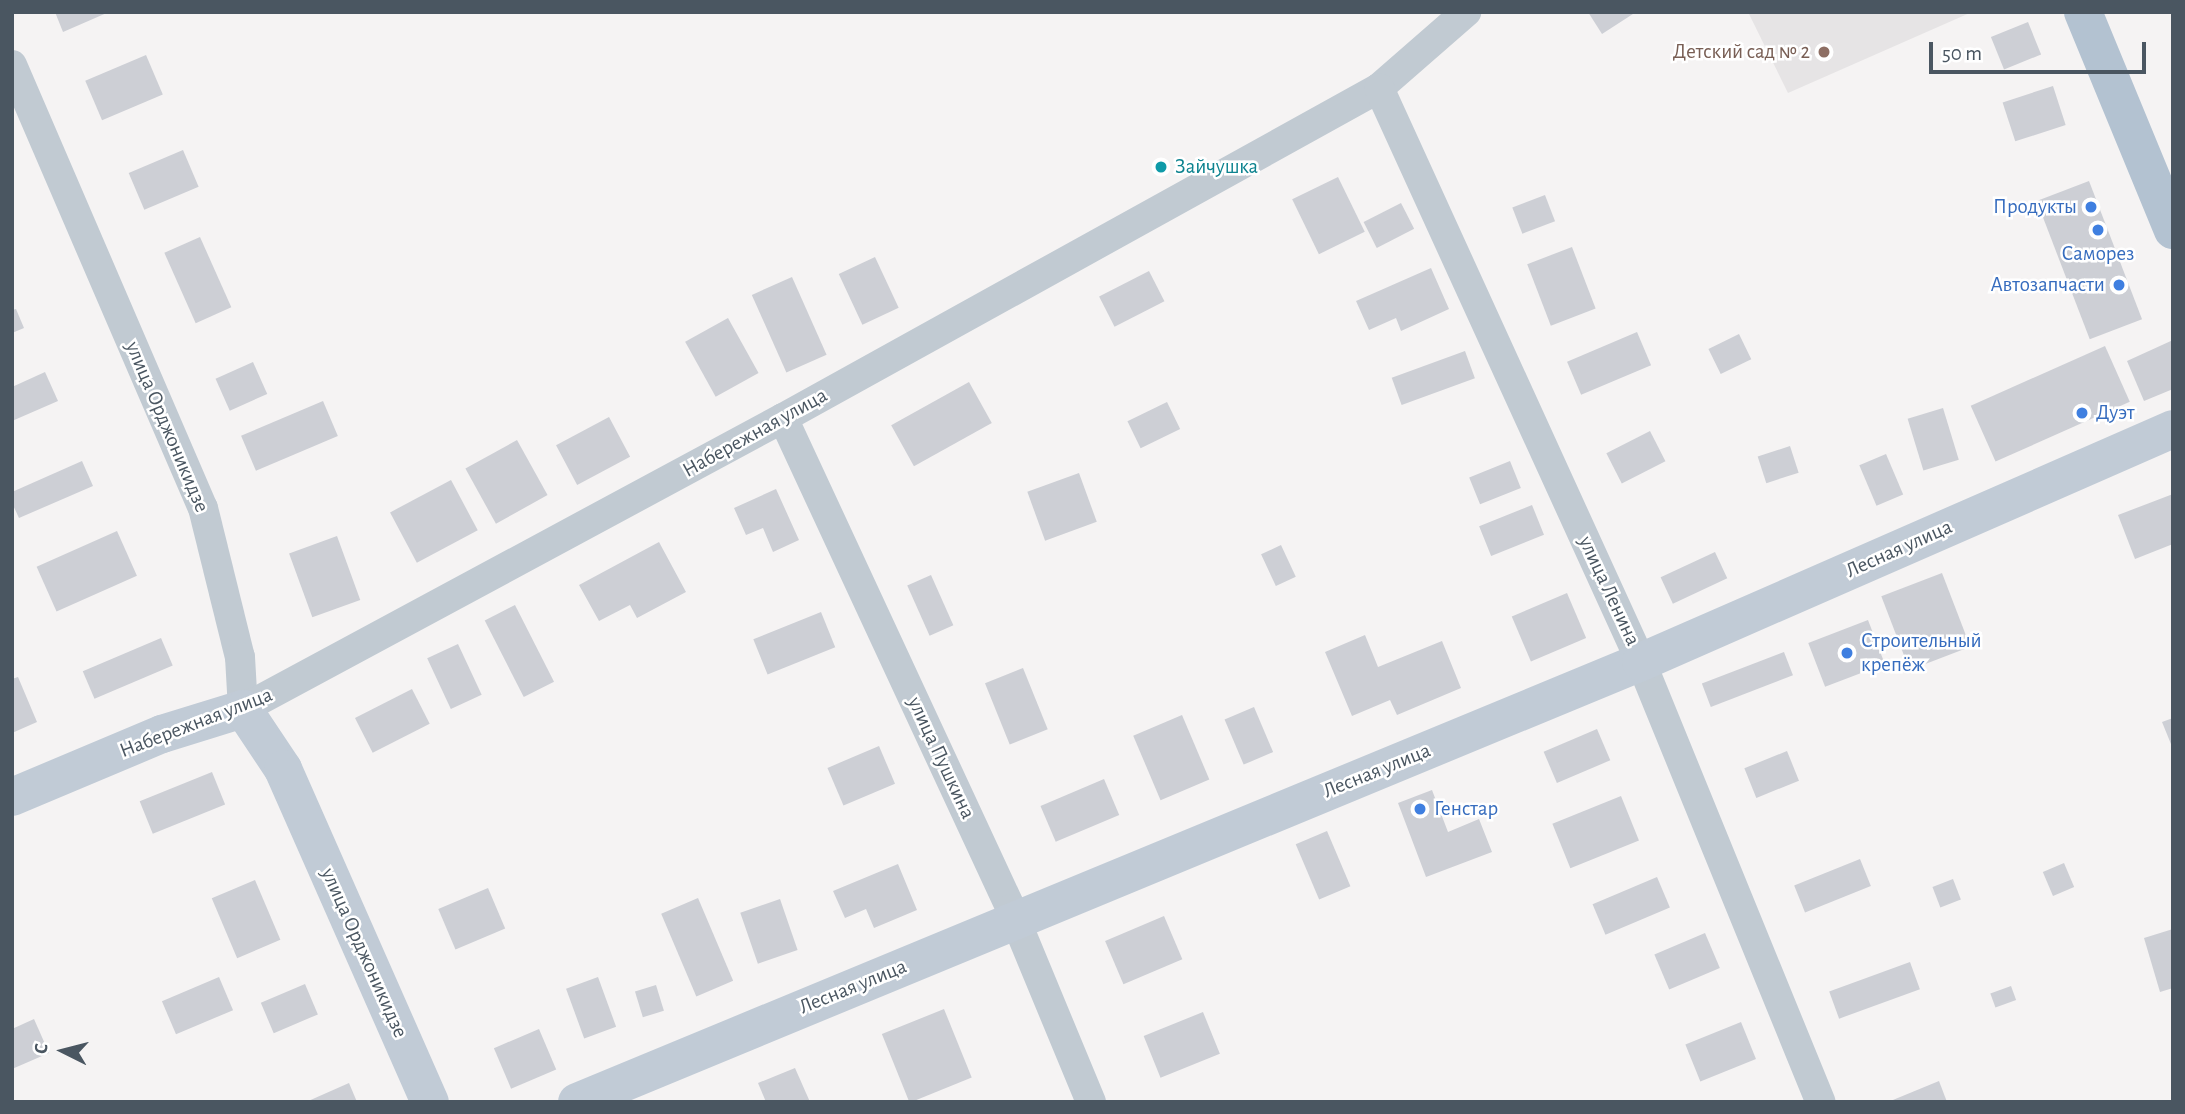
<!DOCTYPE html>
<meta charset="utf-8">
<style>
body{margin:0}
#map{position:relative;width:2185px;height:1114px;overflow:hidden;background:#f5f3f3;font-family:"Alegreya Sans",sans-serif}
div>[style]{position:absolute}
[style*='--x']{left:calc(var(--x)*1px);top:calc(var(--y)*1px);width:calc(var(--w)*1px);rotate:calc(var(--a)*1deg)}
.education>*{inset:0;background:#e6e4e5}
.building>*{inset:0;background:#cdcfd5;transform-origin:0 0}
.minor>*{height:30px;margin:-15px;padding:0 15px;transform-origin:15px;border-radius:15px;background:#c1cad2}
.secondary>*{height:38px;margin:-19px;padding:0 19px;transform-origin:19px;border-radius:19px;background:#c1cbd6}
.primary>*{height:38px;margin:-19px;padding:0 19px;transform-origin:19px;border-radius:19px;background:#b3c2d1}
.dots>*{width:19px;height:19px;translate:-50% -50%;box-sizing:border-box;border:4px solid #fff;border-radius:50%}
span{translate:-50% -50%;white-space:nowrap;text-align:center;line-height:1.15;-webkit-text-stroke:5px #fff;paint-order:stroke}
.education-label{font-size:21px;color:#785e54}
.right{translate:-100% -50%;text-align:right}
.culture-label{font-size:21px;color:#0d838f}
.left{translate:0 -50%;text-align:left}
.shop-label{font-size:21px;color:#366cbe}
.street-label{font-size:21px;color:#4a5661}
.frame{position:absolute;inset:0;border:14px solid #4a5661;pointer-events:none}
.north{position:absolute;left:28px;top:1016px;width:70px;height:70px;-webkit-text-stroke:5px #fff;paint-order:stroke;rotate:276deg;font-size:19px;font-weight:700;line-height:28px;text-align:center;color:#4a5661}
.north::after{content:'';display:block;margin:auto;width:24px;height:32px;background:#4a5661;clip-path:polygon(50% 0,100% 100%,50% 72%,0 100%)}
.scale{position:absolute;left:1929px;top:42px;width:217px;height:32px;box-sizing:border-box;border:4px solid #4a5661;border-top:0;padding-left:9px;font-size:21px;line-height:24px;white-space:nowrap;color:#4a5661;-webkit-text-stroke:5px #fff;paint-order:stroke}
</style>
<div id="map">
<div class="education">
<div style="clip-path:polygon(1748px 12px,1972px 12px,1788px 93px)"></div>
</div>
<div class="building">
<div style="clip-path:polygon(55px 12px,109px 12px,63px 32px)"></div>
<div style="clip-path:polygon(1588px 12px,1636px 12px,1602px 34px)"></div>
<div style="left:2028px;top:22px;width:35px;height:40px;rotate:68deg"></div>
<div style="left:146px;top:55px;width:43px;height:66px;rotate:67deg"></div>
<div style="left:2053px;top:86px;width:41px;height:53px;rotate:72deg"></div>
<div style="left:183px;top:150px;width:40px;height:59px;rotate:67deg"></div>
<div style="left:1338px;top:177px;width:61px;height:51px;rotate:64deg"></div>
<div style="left:2089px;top:181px;width:148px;height:56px;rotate:69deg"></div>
<div style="left:1545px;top:195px;width:28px;height:35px;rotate:69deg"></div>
<div style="left:1401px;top:203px;width:29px;height:42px;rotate:63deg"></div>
<div style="left:200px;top:237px;width:77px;height:39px;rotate:66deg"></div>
<div style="left:1572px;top:247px;width:66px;height:48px;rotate:69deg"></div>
<div style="left:875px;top:257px;width:56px;height:40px;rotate:65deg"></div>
<div style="clip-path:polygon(1431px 268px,1449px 309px,1401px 331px,1396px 318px,1369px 330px,1356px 301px)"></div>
<div style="left:1149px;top:271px;width:34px;height:56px;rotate:63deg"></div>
<div style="left:792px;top:277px;width:85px;height:44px;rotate:66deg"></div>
<div style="clip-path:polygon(16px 309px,24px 328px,12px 333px,12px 310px)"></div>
<div style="left:728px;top:318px;width:63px;height:49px;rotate:61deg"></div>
<div style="left:1637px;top:332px;width:36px;height:76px;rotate:67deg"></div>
<div style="left:1739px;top:334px;width:28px;height:34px;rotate:64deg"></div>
<div style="clip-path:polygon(2173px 340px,2173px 389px,2144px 401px,2127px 361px)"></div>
<div style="left:2105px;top:346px;width:61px;height:147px;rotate:66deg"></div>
<div style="left:1465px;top:351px;width:29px;height:78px;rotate:70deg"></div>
<div style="left:253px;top:362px;width:35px;height:41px;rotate:66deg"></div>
<div style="clip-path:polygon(45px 372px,58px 401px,12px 421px,12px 387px)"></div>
<div style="left:969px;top:382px;width:47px;height:89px;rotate:61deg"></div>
<div style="left:323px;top:401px;width:38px;height:89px;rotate:67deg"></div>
<div style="left:1167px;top:402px;width:30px;height:44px;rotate:64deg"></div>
<div style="left:1943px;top:408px;width:54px;height:37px;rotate:73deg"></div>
<div style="left:609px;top:417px;width:45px;height:60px;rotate:62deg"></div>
<div style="left:1650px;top:431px;width:34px;height:49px;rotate:63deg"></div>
<div style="left:517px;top:440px;width:63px;height:59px;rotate:61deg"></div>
<div style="left:1790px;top:446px;width:28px;height:34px;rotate:72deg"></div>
<div style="left:1886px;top:454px;width:44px;height:29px;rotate:67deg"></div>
<div style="clip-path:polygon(82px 461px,93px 486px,19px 518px,12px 503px,12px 492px)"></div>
<div style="left:1510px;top:461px;width:29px;height:44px;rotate:68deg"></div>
<div style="left:1079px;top:473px;width:52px;height:55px;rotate:70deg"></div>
<div style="left:451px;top:480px;width:57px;height:69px;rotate:62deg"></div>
<div style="clip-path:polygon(776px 489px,799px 540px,773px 552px,763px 528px,746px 535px,734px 508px)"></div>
<div style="clip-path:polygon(2173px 494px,2173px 544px,2135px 559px,2118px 515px)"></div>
<div style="left:1532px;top:505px;width:32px;height:57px;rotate:68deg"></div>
<div style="left:117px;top:531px;width:49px;height:88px;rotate:66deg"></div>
<div style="left:337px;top:536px;width:68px;height:51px;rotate:70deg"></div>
<div style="clip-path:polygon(659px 542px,686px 592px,637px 618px,630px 605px,599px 621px,579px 585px)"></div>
<div style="left:1281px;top:545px;width:35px;height:22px;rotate:65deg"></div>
<div style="left:1715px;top:552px;width:29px;height:60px;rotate:65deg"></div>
<div style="left:1942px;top:573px;width:79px;height:65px;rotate:69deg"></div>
<div style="left:931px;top:575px;width:55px;height:26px;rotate:66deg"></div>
<div style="left:1567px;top:593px;width:49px;height:60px;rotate:67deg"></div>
<div style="left:515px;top:605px;width:86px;height:34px;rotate:63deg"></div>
<div style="left:821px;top:612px;width:38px;height:73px;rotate:68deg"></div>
<div style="left:1868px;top:620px;width:47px;height:64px;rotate:69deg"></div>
<div style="clip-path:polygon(1365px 635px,1378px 667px,1442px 641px,1461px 688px,1397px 715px,1390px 700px,1352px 716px,1325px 652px)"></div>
<div style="left:161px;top:638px;width:30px;height:85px;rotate:67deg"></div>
<div style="left:458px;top:644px;width:56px;height:34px;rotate:65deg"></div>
<div style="left:1784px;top:652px;width:25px;height:88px;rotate:69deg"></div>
<div style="left:1023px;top:668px;width:66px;height:41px;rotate:68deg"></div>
<div style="clip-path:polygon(18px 677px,37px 722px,12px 733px,12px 679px)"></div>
<div style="left:412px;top:689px;width:39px;height:64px;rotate:63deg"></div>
<div style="left:1254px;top:707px;width:49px;height:32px;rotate:67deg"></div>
<div style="left:1182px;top:715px;width:70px;height:53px;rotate:67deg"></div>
<div style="clip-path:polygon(2173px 718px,2173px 749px,2162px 722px)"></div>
<div style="left:1597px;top:729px;width:34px;height:58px;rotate:67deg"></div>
<div style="left:879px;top:746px;width:41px;height:56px;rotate:67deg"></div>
<div style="left:1787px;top:751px;width:32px;height:46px;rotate:68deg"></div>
<div style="left:212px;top:772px;width:35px;height:78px;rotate:68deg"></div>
<div style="left:1104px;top:779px;width:39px;height:69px;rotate:67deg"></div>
<div style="clip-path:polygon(1432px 790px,1448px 832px,1479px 819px,1492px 852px,1426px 877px,1398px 803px)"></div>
<div style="left:1621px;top:796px;width:48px;height:74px;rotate:68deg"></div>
<div style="left:1327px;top:831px;width:60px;height:34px;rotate:67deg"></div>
<div style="left:1860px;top:859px;width:29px;height:71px;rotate:68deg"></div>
<div style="left:2064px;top:863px;width:26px;height:23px;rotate:67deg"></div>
<div style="clip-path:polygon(898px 864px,917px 910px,874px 928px,866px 909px,845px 918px,833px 891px)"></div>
<div style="left:1657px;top:877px;width:33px;height:70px;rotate:67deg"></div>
<div style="left:1953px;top:879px;width:22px;height:22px;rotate:69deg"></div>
<div style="left:255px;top:880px;width:65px;height:47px;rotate:67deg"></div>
<div style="left:488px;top:888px;width:44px;height:54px;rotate:67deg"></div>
<div style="left:698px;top:898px;width:90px;height:40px;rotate:67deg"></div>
<div style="left:780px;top:899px;width:54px;height:42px;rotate:71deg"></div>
<div style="left:1164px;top:916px;width:47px;height:64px;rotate:67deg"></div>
<div style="clip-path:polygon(2173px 929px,2173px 988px,2160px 992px,2144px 938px)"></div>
<div style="left:1705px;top:933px;width:38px;height:55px;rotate:67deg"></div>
<div style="left:1910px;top:962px;width:29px;height:86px;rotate:70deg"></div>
<div style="left:219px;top:977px;width:36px;height:62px;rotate:67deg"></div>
<div style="left:598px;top:977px;width:53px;height:34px;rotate:70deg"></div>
<div style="left:305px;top:984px;width:33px;height:48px;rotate:67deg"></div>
<div style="left:656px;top:985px;width:27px;height:22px;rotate:73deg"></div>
<div style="left:2011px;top:986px;width:15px;height:22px;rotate:70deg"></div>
<div style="left:944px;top:1009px;width:74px;height:67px;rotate:68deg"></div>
<div style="left:1203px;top:1012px;width:45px;height:64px;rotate:68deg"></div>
<div style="clip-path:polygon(34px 1019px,49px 1053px,12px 1069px,12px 1029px)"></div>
<div style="left:1741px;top:1022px;width:40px;height:60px;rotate:68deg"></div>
<div style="left:539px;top:1029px;width:44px;height:49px;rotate:67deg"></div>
<div style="clip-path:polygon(795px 1068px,810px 1102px,766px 1102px,758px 1083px)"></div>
<div style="clip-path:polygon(1939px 1081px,1947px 1102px,1888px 1102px)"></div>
<div style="clip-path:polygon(349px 1083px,357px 1102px,306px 1102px)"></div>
</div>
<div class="minor">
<div style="--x:12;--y:65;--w:482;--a:66.7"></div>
<div style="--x:203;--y:508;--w:154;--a:76.1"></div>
<div style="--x:240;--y:657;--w:52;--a:86.7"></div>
<div style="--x:243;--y:709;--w:613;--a:-28.32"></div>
<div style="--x:783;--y:418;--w:681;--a:-28.97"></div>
<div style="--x:1379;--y:88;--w:116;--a:-41.1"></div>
<div style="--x:1379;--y:88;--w:631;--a:65.47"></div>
<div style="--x:1641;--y:662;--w:475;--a:67.8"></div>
<div style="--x:783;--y:418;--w:541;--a:65.09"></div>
<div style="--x:1011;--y:909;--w:209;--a:67.5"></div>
</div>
<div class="secondary">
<div style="--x:12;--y:797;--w:163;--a:-22.8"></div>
<div style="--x:162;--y:734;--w:85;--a:-17.2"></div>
<div style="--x:243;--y:709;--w:72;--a:56.3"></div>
<div style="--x:283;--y:769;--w:364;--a:66.2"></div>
<div style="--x:577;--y:1102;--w:1151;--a:-22.47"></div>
<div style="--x:1641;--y:662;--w:581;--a:-23.65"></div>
</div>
<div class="primary">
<div style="--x:2083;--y:12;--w:236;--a:67.6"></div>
</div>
<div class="dots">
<div style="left:1824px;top:52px;background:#8d6e63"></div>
<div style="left:1161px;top:167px;background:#0f9aa8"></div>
<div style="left:2091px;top:207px;background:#3f7fe0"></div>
<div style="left:2098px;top:230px;background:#3f7fe0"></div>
<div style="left:2119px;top:285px;background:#3f7fe0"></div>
<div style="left:2082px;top:413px;background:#3f7fe0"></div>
<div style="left:1847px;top:653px;background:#3f7fe0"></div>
<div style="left:1420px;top:809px;background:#3f7fe0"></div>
</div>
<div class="education-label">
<span class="right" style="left:1810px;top:52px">Детский сад № 2</span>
</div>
<div class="culture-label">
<span class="left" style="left:1175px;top:167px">Зайчушка</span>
</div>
<div class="shop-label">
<span class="right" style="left:2077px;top:207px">Продукты</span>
<span style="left:2098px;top:254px">Саморез</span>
<span class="right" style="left:2105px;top:285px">Автозапчасти</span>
<span class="left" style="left:2096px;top:413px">Дуэт</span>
<span class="left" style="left:1861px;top:653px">Строительный<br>крепёж</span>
<span class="left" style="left:1434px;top:809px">Генстар</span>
</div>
<div class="street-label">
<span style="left:167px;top:427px;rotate:67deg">улица Орджоникидзе</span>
<span style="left:755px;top:433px;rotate:-29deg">Набережная улица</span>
<span style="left:1899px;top:549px;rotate:-24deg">Лесная улица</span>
<span style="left:1609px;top:591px;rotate:65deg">улица Ленина</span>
<span style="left:196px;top:723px;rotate:-21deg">Набережная улица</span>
<span style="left:941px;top:758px;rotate:65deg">улица Пушкина</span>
<span style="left:1377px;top:771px;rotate:-22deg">Лесная улица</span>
<span style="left:364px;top:953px;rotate:66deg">улица Орджоникидзе</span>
<span style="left:853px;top:987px;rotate:-22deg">Лесная улица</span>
</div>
<div class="frame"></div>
<div class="north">С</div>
<div class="scale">50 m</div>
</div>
